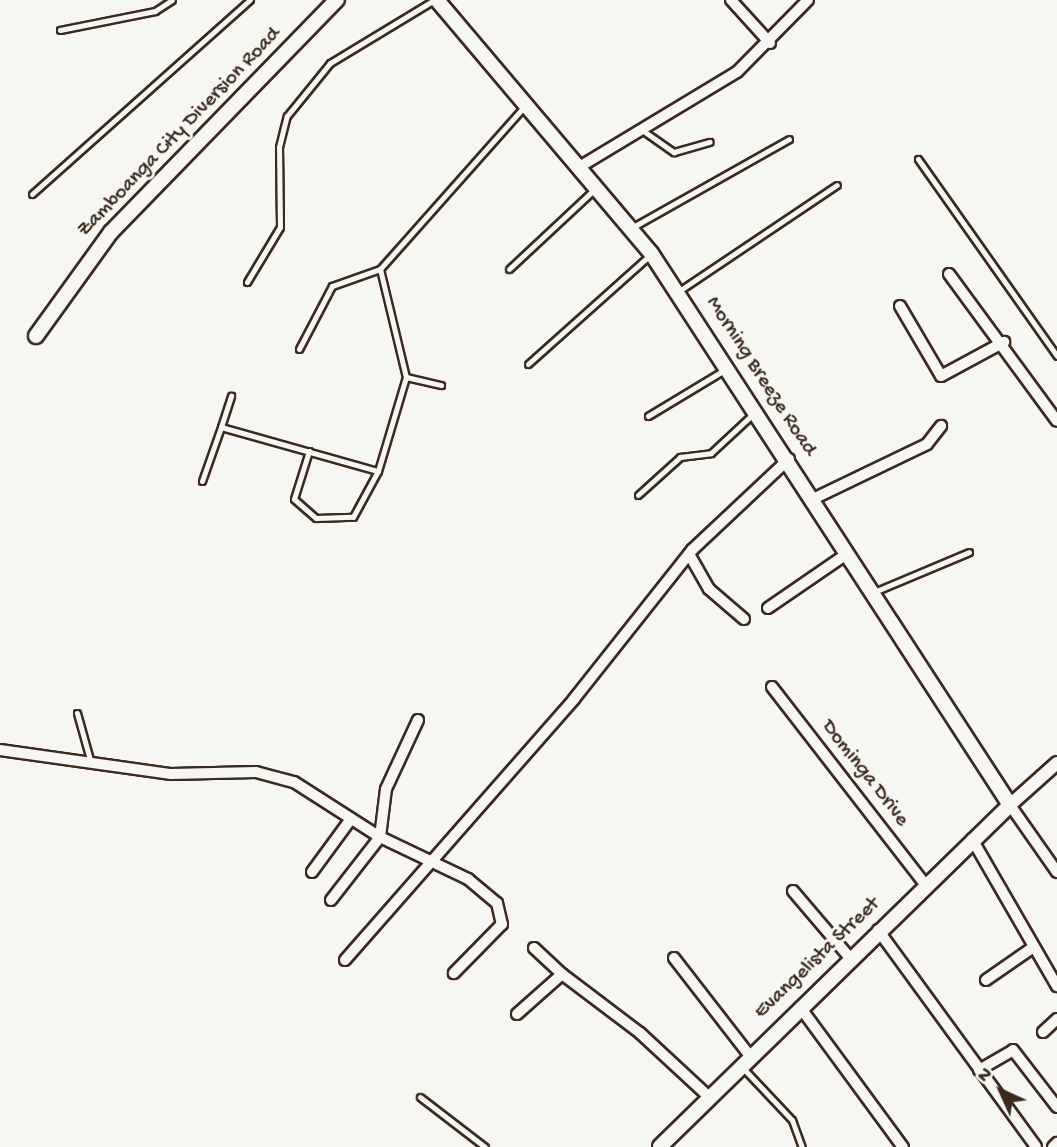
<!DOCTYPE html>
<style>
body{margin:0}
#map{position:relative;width:1057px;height:1147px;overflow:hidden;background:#f6f6f2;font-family:"Gochi Hand",sans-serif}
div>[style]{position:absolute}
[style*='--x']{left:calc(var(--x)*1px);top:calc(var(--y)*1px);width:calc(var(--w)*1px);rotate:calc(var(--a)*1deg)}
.roads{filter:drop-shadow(2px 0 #3b2a1e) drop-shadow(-2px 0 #3b2a1e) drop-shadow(0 2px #3b2a1e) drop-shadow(0 -2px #3b2a1e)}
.service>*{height:5px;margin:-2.5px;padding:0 2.5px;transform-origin:2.5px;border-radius:2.5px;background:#f6f6f2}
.minor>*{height:10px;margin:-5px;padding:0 5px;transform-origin:5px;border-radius:5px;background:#f6f6f2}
.tertiary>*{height:12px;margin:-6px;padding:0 6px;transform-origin:6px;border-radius:6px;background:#f6f6f2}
.secondary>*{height:14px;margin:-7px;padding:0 7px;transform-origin:7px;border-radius:7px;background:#f6f6f2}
span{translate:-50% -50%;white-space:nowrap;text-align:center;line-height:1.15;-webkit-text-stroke:6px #f6f6f2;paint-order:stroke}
.street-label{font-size:21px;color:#3b2a1e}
.north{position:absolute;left:966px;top:1056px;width:70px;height:70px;-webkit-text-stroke:5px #f6f6f2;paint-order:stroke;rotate:315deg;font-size:19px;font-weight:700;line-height:28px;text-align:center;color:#3b2a1e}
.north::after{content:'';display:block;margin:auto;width:24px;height:32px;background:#3b2a1e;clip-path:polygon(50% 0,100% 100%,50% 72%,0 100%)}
</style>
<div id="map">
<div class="roads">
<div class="service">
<div style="--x:60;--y:30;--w:97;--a:-11.3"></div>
<div style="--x:155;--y:11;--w:20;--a:-33"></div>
<div style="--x:642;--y:130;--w:39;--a:35"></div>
<div style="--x:674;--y:152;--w:37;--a:-16"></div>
<div style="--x:918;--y:159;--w:241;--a:54.8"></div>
<div style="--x:32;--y:194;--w:292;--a:-41.7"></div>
<div style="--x:633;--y:227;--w:179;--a:-29.4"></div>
<div style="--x:380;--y:269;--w:111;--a:76.5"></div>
<div style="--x:406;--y:377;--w:36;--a:13"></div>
<div style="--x:509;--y:269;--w:119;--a:-43"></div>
<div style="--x:247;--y:282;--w:64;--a:-59"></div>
<div style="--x:280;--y:227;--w:80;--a:-90.7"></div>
<div style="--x:279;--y:147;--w:32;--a:-76"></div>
<div style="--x:287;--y:116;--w:68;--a:-50.9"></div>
<div style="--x:330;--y:63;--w:122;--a:-31.2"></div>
<div style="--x:679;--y:291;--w:190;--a:-33.9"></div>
<div style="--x:299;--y:349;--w:71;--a:-62.4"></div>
<div style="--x:332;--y:286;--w:51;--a:-19.5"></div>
<div style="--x:380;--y:269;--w:217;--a:-48.4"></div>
<div style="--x:528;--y:364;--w:165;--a:-41.8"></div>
<div style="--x:648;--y:416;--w:91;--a:-31.1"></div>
<div style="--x:221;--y:427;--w:33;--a:-72"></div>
<div style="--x:309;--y:451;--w:50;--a:107.4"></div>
<div style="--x:294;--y:499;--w:29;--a:41"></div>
<div style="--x:316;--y:518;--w:37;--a:-2"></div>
<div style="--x:353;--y:517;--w:52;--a:-61.5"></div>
<div style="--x:202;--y:481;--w:57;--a:-70.6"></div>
<div style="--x:221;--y:427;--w:163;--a:15.7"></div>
<div style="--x:378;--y:471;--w:98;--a:-73.4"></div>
<div style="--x:638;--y:495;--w:57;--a:-42.1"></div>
<div style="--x:680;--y:457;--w:31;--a:-7"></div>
<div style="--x:711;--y:453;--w:59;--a:-42.9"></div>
<div style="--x:874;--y:592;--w:103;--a:-22.8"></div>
<div style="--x:77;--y:713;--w:52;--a:74.4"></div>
<div style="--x:742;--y:1067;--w:73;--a:46.7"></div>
<div style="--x:792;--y:1120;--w:29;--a:70"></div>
<div style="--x:420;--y:1097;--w:82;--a:37.6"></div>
</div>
<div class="minor">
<div style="--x:731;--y:0;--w:58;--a:47.8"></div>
<div style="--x:581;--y:166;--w:182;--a:-31.1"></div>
<div style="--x:737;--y:72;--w:101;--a:-45.4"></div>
<div style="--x:949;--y:274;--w:182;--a:53.7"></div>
<div style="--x:900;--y:306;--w:81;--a:59.6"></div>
<div style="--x:941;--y:376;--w:72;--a:-28.4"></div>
<div style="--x:815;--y:498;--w:124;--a:-25.7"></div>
<div style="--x:927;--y:444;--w:23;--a:-52"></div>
<div style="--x:689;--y:554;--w:40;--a:60.3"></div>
<div style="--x:709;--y:589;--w:46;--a:40.6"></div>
<div style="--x:768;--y:608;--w:97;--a:-34.5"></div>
<div style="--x:772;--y:687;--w:249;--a:52.2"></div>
<div style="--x:0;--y:750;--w:173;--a:8"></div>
<div style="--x:171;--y:774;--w:85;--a:-1.3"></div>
<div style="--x:256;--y:772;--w:39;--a:15"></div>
<div style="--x:294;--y:782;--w:102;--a:32.6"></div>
<div style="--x:380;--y:837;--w:98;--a:25.5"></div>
<div style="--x:468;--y:879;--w:38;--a:40"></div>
<div style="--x:497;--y:903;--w:22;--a:77"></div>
<div style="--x:502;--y:924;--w:69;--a:134.4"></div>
<div style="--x:1010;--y:805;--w:82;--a:55"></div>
<div style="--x:972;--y:839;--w:170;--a:60"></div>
<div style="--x:312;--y:872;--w:66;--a:-53.7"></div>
<div style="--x:793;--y:891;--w:88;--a:49.6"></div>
<div style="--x:331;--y:900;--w:80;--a:-52.1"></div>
<div style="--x:380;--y:837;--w:48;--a:-82.9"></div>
<div style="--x:386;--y:789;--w:76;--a:-65.1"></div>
<div style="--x:878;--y:930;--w:268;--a:53.9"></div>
<div style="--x:534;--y:948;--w:38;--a:43"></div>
<div style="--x:674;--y:958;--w:124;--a:52.2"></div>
<div style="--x:345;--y:960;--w:347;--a:-48.7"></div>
<div style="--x:574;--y:699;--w:190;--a:-51.6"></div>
<div style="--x:692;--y:550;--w:133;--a:-43.2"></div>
<div style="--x:986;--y:980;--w:56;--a:-34.8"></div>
<div style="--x:800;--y:1007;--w:174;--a:53.7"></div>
<div style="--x:517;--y:1014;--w:60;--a:-41.6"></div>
<div style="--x:562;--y:974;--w:98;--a:37.1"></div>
<div style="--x:640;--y:1033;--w:94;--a:42.8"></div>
<div style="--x:1043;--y:1032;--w:19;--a:-43"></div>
<div style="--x:979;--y:1070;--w:39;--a:-30"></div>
<div style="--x:1013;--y:1050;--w:72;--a:52.3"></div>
<div style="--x:1053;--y:1147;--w:6;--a:-45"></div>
</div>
<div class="tertiary">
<div style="--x:1010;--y:805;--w:63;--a:-41.8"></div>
</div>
<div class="secondary">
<div style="--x:437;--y:0;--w:331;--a:49.8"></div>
<div style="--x:651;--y:253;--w:658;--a:56.96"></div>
<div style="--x:1010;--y:805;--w:489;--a:135.7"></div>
<div style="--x:36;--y:336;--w:128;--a:-54.2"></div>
<div style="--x:111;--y:232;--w:324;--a:-45.8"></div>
</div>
</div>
<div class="street-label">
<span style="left:180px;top:133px;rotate:-46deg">Zamboanga City Diversion Road</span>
<span style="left:760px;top:377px;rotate:57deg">Morning Breeze Road</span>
<span style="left:864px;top:774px;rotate:52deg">Dominga Drive</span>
<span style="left:818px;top:959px;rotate:-44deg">Evangelista Street</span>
</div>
<div class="north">N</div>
</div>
